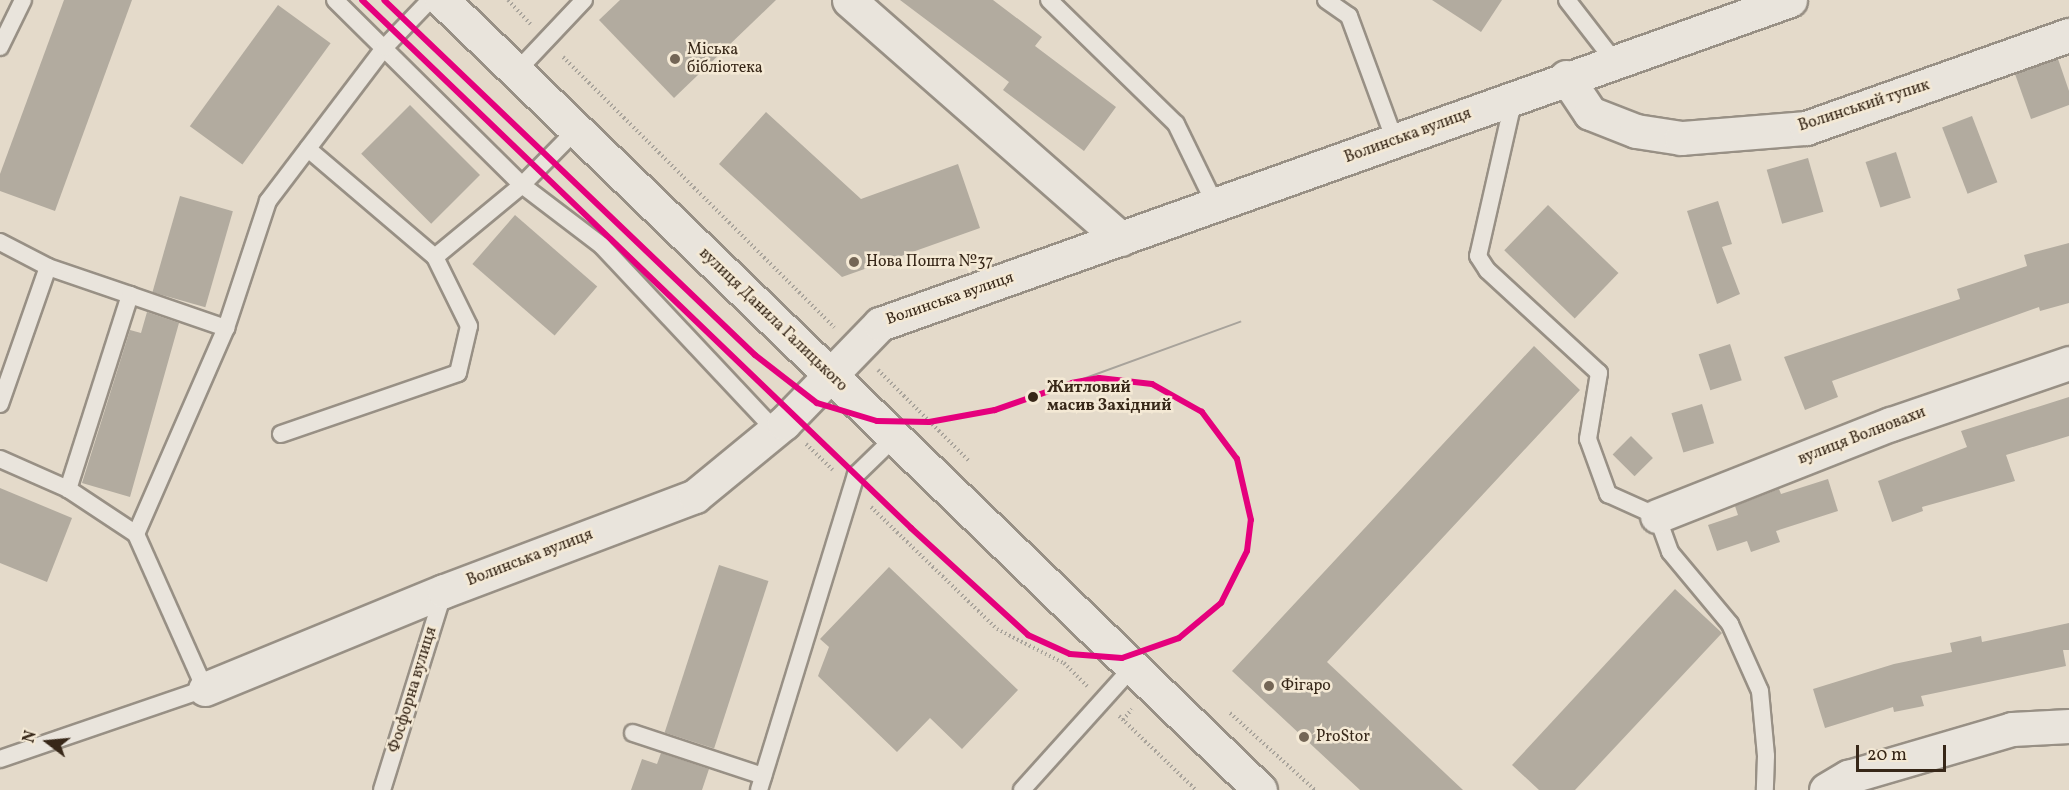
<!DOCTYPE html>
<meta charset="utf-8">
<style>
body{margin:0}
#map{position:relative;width:2069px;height:790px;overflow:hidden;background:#e4daca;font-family:Vollkorn,serif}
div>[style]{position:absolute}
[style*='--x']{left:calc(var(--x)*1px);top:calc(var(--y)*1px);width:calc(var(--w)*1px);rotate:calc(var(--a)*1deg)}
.building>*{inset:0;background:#b2ab9f;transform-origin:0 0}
.path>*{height:4px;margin-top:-2px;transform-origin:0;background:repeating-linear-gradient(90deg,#a8a39b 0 1.5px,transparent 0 4.5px)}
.roads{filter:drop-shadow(2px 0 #989085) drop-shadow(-2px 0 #989085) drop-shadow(0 2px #989085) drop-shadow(0 -2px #989085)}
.service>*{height:16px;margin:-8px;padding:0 8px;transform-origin:8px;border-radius:8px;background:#e9e4dc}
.minor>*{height:33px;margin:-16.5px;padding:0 16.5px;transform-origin:16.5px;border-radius:16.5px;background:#e9e4dc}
.tertiary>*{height:33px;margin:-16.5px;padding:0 16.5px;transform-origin:16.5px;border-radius:16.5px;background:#e9e4dc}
.tram>*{height:1.5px;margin:-0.75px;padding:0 0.75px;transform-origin:0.75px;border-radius:0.75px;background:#a8a39b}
.tram-1>*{height:6px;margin:-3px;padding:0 3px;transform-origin:3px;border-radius:3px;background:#e5007d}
.dots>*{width:16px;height:16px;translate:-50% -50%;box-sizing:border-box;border:3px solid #f4e9d5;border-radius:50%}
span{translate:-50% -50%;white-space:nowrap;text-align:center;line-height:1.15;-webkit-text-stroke:5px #f4e9d5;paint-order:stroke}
.poi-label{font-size:16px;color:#372718}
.left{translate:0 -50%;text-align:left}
.street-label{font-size:16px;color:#372718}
.stop-label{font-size:16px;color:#372718;font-weight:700}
.north{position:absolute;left:18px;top:712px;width:60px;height:60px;-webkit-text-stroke:4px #f4e9d5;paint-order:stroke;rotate:286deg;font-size:16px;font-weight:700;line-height:24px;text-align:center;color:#372718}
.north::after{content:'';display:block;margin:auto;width:21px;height:27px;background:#372718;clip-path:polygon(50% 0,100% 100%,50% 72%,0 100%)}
.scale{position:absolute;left:1856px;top:745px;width:90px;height:27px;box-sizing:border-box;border:3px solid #372718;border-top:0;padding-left:8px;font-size:18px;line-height:21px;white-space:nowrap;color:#372718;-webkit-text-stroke:4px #f4e9d5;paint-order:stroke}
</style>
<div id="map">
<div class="building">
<div style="clip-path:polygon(64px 0,132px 0,55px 211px,0 191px,0 174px)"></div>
<div style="clip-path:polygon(620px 0,776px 0,674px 98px,599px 20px)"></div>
<div style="clip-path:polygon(900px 0,993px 0,1042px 37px,1035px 46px,1116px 107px,1084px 151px,1003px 90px,1009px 82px)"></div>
<div style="clip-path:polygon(1432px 0,1502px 0,1481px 32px)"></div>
<div style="left:278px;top:5px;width:65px;height:150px;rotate:36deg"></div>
<div style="clip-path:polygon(2058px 59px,2069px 91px,2069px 105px,2031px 119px,2015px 74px)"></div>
<div style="left:410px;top:105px;width:99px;height:69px;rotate:45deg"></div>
<div style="clip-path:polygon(766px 112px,861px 199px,958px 164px,980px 228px,842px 277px,719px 164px)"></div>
<div style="left:1972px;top:116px;width:71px;height:32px;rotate:69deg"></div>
<div style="left:1896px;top:152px;width:48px;height:32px;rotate:72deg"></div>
<div style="left:1808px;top:158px;width:56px;height:43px;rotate:74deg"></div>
<div style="left:180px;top:196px;width:55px;height:100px;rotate:16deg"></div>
<div style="clip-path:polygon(1718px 201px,1732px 244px,1722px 247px,1740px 294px,1717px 304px,1687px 211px)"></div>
<div style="left:1548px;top:205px;width:98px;height:63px;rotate:44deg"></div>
<div style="left:515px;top:215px;width:109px;height:65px;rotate:41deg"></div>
<div style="clip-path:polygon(2069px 243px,2069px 303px,2040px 311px,2039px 307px,1832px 381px,1838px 397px,1805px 410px,1784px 357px,1960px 299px,1957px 289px,2027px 266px,2024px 255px)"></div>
<div style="clip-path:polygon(147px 312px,179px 323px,130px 497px,82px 483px,130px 330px,141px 333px)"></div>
<div style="left:1730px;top:344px;width:38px;height:33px;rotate:72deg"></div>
<div style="clip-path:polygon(1534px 346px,1580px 390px,1327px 662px,1463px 790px,1360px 790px,1232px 671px)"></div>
<div style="clip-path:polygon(2069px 397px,2069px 436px,2006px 455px,2015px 481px,1922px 507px,1923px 511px,1892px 522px,1878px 481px,1967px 447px,1961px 431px)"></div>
<div style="left:1702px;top:404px;width:41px;height:32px;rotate:73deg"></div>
<div style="left:1631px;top:436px;width:31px;height:26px;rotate:45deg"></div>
<div style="clip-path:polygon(1828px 479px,1838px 511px,1776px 531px,1780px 542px,1751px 552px,1747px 541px,1717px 551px,1708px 525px,1738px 515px,1735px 506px,1779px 489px,1781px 494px)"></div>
<div style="clip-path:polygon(0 488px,72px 518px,47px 582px,0 563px)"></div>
<div style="left:719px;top:565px;width:52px;height:176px;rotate:18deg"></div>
<div style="clip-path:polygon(889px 567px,1018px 690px,962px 749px,930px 718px,897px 752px,818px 676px,829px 647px,820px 639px)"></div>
<div style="clip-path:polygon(1675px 589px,1722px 633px,1575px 790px,1539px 790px,1512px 765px)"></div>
<div style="clip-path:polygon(2069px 623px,2069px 650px,2063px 650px,2066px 666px,1921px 696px,1924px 706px,1894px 712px,1893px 707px,1825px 728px,1813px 689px,1894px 664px,1952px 652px,1950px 643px,1981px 636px,1982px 642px)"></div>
<div style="clip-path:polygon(661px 753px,709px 769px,702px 790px,631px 790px,642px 759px,657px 764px)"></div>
</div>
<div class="path">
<div style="--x:508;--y:0;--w:33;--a:47"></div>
<div style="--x:563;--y:57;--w:383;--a:44.9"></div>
<div style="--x:878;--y:370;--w:130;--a:45"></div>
<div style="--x:806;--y:444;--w:37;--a:44"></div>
<div style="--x:871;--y:507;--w:175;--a:44.1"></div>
<div style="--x:997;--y:629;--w:75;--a:26.9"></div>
<div style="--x:1064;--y:663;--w:33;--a:45"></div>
<div style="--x:1230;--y:713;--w:115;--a:42.2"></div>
<div style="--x:1119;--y:716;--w:107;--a:43.9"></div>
<div style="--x:1123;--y:720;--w:14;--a:-51"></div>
</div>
<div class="roads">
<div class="service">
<div style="--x:335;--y:0;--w:263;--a:44.7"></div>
<div style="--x:522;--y:185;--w:101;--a:37.3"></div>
<div style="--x:602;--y:246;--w:251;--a:46.8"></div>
<div style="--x:1049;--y:0;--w:177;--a:44.3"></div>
<div style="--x:1176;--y:124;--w:91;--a:64"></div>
<div style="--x:1326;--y:0;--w:28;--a:35"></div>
<div style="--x:1349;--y:16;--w:133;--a:69.8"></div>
<div style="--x:1567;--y:0;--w:78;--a:52.3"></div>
<div style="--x:0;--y:47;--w:52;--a:-63.9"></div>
<div style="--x:516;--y:72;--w:99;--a:-46.6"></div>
<div style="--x:1514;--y:98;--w:162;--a:102.8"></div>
<div style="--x:1478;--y:256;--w:17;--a:57"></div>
<div style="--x:1487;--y:270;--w:152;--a:42.6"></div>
<div style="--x:1599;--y:373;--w:67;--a:99.5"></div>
<div style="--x:1588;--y:439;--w:59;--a:70"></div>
<div style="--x:1608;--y:494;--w:54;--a:24.2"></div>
<div style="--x:1657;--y:516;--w:38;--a:70"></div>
<div style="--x:1670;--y:552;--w:94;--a:50.2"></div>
<div style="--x:1730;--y:624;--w:73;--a:65.9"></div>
<div style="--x:1760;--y:691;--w:65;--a:84.7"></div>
<div style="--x:1766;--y:756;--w:34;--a:92"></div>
<div style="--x:0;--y:242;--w:54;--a:27.5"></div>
<div style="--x:48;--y:267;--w:87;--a:18.9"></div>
<div style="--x:130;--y:295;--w:204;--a:107.7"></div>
<div style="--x:68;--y:489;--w:74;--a:-156.2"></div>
<div style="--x:435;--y:257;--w:113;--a:-39.6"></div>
<div style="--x:522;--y:185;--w:77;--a:-45.5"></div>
<div style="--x:130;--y:295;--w:102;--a:19"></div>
<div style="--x:226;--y:328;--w:134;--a:-71.7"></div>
<div style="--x:268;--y:201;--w:193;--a:-52.8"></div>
<div style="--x:385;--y:47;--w:65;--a:-46.2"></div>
<div style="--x:0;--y:404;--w:145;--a:-70.7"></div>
<div style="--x:281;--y:434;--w:187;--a:-19"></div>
<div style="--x:458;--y:373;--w:48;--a:-76.8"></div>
<div style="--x:469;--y:326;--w:77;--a:-116.2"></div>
<div style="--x:435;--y:257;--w:167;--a:-139.6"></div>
<div style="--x:68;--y:489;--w:82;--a:33.5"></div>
<div style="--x:136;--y:534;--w:225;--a:-66.4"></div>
<div style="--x:633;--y:733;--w:137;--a:18.3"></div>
<div style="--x:0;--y:759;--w:217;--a:-18.9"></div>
<div style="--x:205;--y:689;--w:170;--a:-114"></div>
<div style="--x:382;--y:790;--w:208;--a:-72.7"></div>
<div style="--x:759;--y:790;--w:330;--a:-72.9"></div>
<div style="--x:856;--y:475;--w:53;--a:-44.2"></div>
<div style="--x:1022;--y:790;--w:164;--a:-48"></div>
</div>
<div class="minor">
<div style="--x:849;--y:0;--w:362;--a:41.3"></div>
<div style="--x:1566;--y:77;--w:43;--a:56.3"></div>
<div style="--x:1590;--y:113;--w:49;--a:21.4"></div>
<div style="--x:1636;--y:131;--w:46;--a:8.8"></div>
<div style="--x:1681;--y:138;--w:125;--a:-4.6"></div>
<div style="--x:1806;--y:128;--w:279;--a:-19.5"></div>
<div style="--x:1657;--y:516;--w:251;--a:-21.5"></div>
<div style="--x:1891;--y:424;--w:188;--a:-18.9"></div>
<div style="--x:205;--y:689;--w:258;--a:-22.3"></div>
<div style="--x:444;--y:591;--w:268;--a:-20.7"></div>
<div style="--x:695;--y:496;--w:115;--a:-39.4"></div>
<div style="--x:784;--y:423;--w:138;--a:-45.9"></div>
<div style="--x:880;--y:324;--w:966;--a:-19.6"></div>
<div style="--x:1826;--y:790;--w:26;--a:-31"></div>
<div style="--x:1848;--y:777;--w:171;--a:-16.3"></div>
<div style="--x:2012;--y:729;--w:57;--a:-3"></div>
</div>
<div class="tertiary">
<div style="--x:442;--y:0;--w:1137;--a:44"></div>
</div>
</div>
<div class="tram">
<div style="--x:1072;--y:383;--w:179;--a:-20"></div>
</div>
<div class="tram-1">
<div style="--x:362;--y:0;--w:762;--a:43.88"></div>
<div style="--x:911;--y:528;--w:159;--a:42.4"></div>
<div style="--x:1028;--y:635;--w:46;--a:24.3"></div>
<div style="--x:1070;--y:654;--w:52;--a:4.4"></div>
<div style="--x:1122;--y:658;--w:60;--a:-19.3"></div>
<div style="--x:1179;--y:638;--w:55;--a:-39.8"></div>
<div style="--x:1221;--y:603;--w:58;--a:-63.4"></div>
<div style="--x:1247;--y:551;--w:31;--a:-83"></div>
<div style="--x:1251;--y:520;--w:63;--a:-102.9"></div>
<div style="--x:1237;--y:459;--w:59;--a:-126.7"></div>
<div style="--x:1202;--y:412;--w:57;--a:-150.8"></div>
<div style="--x:1152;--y:384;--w:53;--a:-173.5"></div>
<div style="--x:1099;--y:378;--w:27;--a:170"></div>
<div style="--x:1072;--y:383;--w:82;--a:160.7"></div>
<div style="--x:995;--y:410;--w:67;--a:169.7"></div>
<div style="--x:929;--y:422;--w:52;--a:-178.9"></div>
<div style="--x:877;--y:421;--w:63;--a:-163.3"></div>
<div style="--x:817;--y:403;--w:78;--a:-142.3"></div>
<div style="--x:755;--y:355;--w:513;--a:-136.26"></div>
</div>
<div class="dots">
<div style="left:675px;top:59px;background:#746656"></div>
<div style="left:854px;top:262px;background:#746656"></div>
<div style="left:1033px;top:397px;background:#372718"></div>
<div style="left:1269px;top:686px;background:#746656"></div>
<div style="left:1304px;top:737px;background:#746656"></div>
</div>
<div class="poi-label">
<span class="left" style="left:687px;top:59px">Міська<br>бібліотека</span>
<span class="left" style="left:866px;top:262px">Нова Пошта №37</span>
<span class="left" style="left:1281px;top:686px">Фігаро</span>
<span class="left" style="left:1316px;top:737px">ProStor</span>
</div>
<div class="street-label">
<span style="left:1864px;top:106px;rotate:-18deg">Волинський тупик</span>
<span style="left:1408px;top:136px;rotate:-20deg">Волинська вулиця</span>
<span style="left:950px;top:299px;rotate:-19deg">Волинська вулиця</span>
<span style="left:773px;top:320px;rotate:44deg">вулиця Данила Галицького</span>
<span style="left:1862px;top:436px;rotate:-21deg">вулиця Волновахи</span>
<span style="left:530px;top:558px;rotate:-21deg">Волинська вулиця</span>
<span style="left:413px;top:690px;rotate:-73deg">Фосфорна вулиця</span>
</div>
<div class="stop-label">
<span class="left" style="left:1047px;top:397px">Житловий<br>масив Західний</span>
</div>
<div class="north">N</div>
<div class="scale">20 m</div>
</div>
